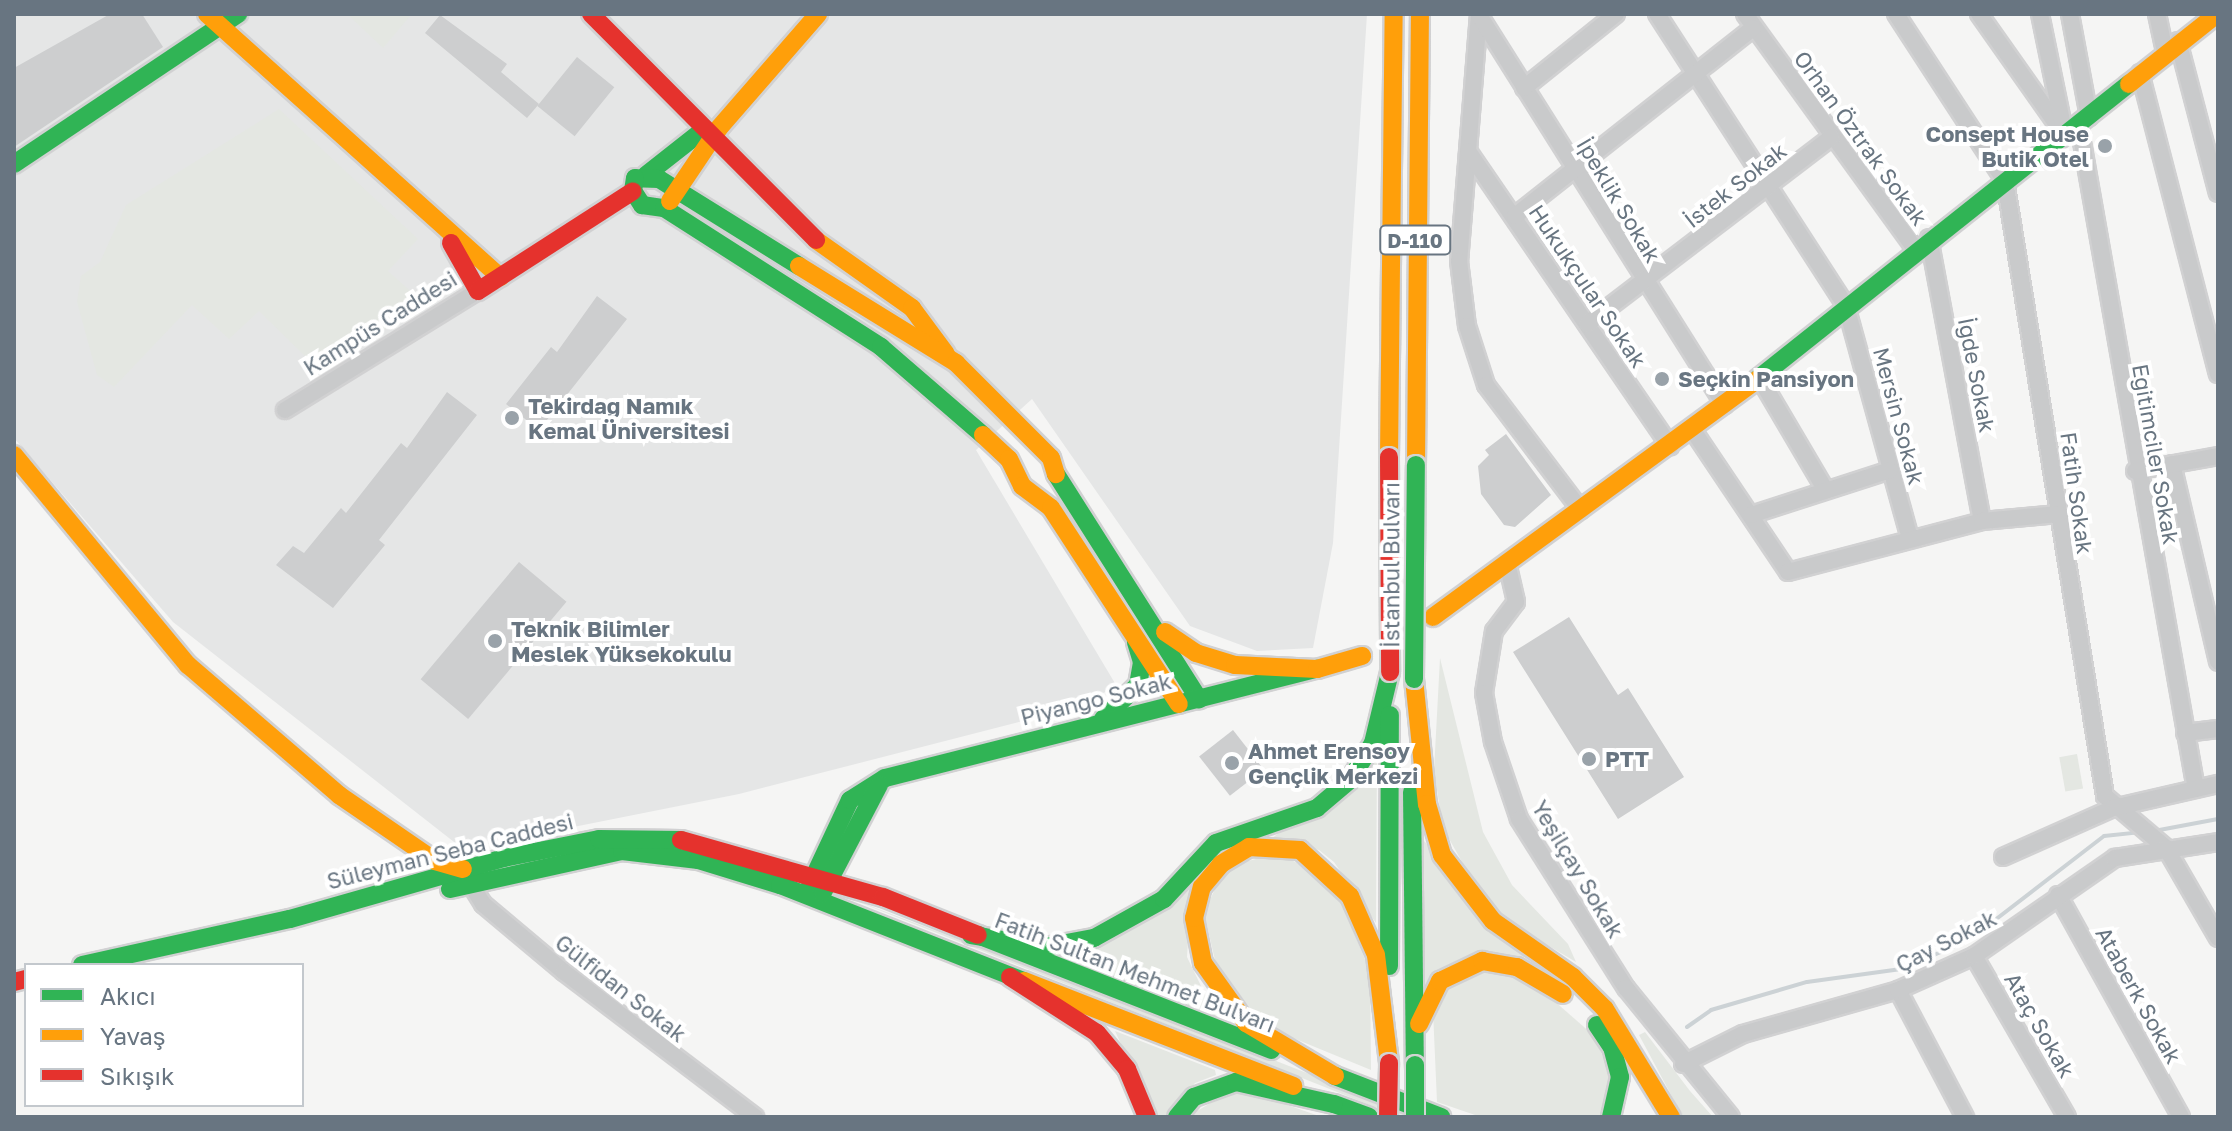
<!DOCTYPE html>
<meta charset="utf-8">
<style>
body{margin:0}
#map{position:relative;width:2232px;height:1131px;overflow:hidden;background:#f5f5f4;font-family:"Golos Text",sans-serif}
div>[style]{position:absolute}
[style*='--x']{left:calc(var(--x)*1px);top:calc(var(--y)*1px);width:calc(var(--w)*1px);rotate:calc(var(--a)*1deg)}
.built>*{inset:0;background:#e5e6e6}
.green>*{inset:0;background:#e4e7e2;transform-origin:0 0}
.stream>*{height:4px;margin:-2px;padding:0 2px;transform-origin:2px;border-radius:2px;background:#ccd2d5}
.building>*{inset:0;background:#cdcecf;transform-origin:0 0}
.roads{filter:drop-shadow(2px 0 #d1d1d2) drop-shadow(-2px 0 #d1d1d2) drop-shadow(0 2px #d1d1d2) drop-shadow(0 -2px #d1d1d2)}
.street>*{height:16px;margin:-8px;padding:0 8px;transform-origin:8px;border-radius:8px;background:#c9cacb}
.fast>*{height:18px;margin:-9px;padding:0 9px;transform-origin:9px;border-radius:9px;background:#30b455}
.slow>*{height:18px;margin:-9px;padding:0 9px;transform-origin:9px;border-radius:9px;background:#ff9f0a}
.jam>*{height:18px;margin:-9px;padding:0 9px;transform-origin:9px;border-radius:9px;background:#e5322d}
.bridges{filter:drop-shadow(2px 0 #d2d3d3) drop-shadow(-2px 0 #d2d3d3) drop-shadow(0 2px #d2d3d3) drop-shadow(0 -2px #d2d3d3)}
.fast-bridge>*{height:18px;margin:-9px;padding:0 9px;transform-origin:9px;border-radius:9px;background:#30b455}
.jam-bridge>*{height:18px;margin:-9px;padding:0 9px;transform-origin:9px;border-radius:9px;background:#e5322d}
.dots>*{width:22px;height:22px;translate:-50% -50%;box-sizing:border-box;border:4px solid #fff;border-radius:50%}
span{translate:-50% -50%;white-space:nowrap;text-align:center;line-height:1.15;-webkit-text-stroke:8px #fff;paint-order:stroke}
.shield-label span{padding:2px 6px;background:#fff;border:2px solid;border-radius:6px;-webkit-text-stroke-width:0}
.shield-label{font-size:20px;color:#687581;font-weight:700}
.poi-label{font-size:22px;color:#687581;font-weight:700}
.right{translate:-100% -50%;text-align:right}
.left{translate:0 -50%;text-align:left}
.street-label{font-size:22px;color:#687581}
.frame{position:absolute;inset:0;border:16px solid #687581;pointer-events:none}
.legend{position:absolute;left:24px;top:963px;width:280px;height:144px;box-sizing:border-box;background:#fff;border:2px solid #c3c8cd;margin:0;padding:10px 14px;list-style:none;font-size:24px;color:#687581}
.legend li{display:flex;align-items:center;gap:16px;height:40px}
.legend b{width:40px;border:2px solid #c3c8cd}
</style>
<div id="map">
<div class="built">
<div style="clip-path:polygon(14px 14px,1367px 14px,1333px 543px,1313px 648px,1257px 651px,1190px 626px,1032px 399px,976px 450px,1116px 685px,1085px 705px,739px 794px,463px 849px,173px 622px,14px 438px)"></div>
</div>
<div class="green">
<div style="clip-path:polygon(347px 14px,412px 14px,383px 48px)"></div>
<div style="clip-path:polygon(279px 109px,418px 239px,388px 271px,416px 296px,438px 281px,442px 294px,319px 370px,259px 311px,229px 339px,192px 305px,114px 387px,97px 375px,77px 302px,81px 276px,100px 262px,126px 205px)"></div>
<div style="clip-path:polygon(1440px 658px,1483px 832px,1512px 885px,1568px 944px,1576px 962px,1510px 923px,1480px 894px,1443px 828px,1434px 771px)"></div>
<div style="left:2077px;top:754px;width:35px;height:18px;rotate:80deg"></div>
<div style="clip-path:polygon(1377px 757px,1376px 923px,1334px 862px,1319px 850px,1271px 839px)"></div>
<div style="clip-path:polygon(1424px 841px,1528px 956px,1423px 986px)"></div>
<div style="clip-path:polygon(1280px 853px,1335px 886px,1370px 972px,1371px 1070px,1269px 1028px,1218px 973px,1204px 913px,1220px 878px,1232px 865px)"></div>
<div style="clip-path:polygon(1192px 878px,1187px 957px,1216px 1017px,1072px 963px,1077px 952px)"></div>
<div style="clip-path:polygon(836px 893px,1195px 1029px,1418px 1117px,1400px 1117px)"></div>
<div style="clip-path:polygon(1504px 970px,1552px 999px,1592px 1034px,1611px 1072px,1603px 1117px,1481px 1117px,1437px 1102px,1433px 1011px,1457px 975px)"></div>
<div style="clip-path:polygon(1115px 1031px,1215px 1070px,1216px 1075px,1195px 1083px,1167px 1117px,1155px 1117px)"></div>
<div style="clip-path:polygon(1645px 1032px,1690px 1091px,1713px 1117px,1683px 1117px,1639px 1035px)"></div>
<div style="clip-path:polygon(1229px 1092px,1270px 1099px,1322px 1117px,1187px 1117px)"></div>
</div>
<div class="stream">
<div style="--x:2154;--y:831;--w:65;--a:-10.6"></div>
<div style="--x:1687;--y:1027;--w:29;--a:-35"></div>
<div style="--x:1711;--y:1010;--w:100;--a:-16.3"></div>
<div style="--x:1807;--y:982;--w:95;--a:-7.9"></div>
<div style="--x:1901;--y:969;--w:74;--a:-23.1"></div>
<div style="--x:1969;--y:940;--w:170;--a:-37.6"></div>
<div style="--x:2104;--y:836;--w:37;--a:-6"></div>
</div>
<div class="building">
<div style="clip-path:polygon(110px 14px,142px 14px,163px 47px,14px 147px,14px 68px)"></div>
<div style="clip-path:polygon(440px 15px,507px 64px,501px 72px,539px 104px,527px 118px,425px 33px)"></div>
<div style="left:577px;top:57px;width:48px;height:63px;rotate:39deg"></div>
<div style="clip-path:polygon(597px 296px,627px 319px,539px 430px,506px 404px,551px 347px,557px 352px)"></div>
<div style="clip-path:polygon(447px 392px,477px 415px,379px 540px,385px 545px,333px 608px,276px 565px,293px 546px,304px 553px,341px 508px,346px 513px,401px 443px,407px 448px)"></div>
<div style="clip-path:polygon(1506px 434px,1551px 495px,1515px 527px,1504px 525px,1481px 494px,1478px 466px,1489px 455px,1485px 450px)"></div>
<div style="left:519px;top:562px;width:62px;height:153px;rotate:40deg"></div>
<div style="clip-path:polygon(1569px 617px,1618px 695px,1628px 688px,1684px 777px,1618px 819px,1513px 652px)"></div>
<div style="left:1233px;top:730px;width:50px;height:43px;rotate:52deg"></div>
</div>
<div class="roads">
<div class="street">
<div style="--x:1479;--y:14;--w:248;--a:94.6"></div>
<div style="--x:1459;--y:261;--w:65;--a:83"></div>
<div style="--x:1467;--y:326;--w:62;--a:72.1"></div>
<div style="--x:1486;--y:385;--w:157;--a:52.8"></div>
<div style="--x:1657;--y:14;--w:348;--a:57.1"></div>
<div style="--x:1846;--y:306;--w:241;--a:74.6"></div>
<div style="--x:1745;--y:14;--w:290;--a:54.1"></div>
<div style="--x:1896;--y:14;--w:199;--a:56.9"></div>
<div style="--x:2005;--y:181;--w:623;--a:80.76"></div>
<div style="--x:2105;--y:796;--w:80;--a:40.4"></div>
<div style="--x:2166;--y:848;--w:104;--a:60"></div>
<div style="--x:1979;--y:14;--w:149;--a:54.8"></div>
<div style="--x:2040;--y:14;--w:114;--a:78.4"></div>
<div style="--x:2070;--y:14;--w:105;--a:79.5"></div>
<div style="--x:2157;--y:14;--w:38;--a:78"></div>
<div style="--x:1479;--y:15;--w:461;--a:57.8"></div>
<div style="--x:2178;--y:41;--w:157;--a:75.3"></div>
<div style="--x:2140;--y:73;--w:311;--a:75.5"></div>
<div style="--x:1524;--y:88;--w:118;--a:-38.8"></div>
<div style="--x:2079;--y:125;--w:674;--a:80.01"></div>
<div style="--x:1468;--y:151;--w:358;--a:55.6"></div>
<div style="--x:1515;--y:216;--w:303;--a:-38.3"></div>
<div style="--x:1929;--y:238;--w:288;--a:79.4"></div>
<div style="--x:1587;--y:324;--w:308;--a:-37.4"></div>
<div style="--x:1759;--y:377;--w:130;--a:59.5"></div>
<div style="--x:285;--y:410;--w:227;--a:-31.7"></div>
<div style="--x:1692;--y:429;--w:172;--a:56.1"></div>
<div style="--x:1788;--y:572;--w:201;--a:-14.7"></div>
<div style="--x:1982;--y:521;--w:77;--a:-5.2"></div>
<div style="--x:2172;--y:464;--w:203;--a:76.9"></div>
<div style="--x:2135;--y:471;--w:84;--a:-10.2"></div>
<div style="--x:1751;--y:515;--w:146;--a:-17.9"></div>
<div style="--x:1508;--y:567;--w:36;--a:77"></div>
<div style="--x:1516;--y:602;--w:36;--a:127"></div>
<div style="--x:1494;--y:631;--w:63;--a:99.2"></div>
<div style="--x:1484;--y:693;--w:50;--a:79.6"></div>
<div style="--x:1493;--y:742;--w:81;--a:71.3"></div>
<div style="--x:1519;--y:819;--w:200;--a:57.7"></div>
<div style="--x:1626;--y:988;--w:166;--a:50.9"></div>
<div style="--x:2185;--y:733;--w:33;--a:-7"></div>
<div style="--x:2003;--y:857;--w:120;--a:-24"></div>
<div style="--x:2113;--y:808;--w:108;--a:-12.9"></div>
<div style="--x:470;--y:883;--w:25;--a:58"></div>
<div style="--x:483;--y:904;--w:106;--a:40"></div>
<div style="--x:564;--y:972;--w:240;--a:37.2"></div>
<div style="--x:2058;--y:895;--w:254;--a:61"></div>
<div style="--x:1974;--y:956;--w:186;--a:60"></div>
<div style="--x:1898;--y:990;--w:144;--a:62.2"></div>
<div style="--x:1683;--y:1064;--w:67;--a:-26.6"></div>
<div style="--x:1743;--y:1034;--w:161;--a:-15.8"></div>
<div style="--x:1898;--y:990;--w:83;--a:-24.1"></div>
<div style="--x:1974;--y:956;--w:172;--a:-34.8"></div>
<div style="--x:2115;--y:858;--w:104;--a:-8.8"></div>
</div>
<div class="fast">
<div style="--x:14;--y:164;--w:270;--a:-33.8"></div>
<div style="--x:646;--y:175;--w:71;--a:-38.2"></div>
<div style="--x:799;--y:266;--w:165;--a:-148.1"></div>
<div style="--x:659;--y:179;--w:24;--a:-178"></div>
<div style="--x:635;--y:178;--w:13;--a:99"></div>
<div style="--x:633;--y:191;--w:17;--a:57"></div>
<div style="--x:642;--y:205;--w:22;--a:8"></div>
<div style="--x:664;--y:208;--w:258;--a:32.6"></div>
<div style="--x:881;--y:347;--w:135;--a:40.8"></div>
<div style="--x:1759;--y:378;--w:473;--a:-38.5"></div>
<div style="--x:1056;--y:474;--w:267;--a:57.6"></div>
<div style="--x:1103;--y:719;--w:49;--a:-44.2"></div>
<div style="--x:1138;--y:685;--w:23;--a:-80"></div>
<div style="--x:1142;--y:662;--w:21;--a:-107"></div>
<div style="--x:1412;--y:792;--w:273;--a:89.4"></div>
<div style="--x:810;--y:885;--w:94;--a:-64.8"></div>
<div style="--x:850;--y:800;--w:41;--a:-32.2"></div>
<div style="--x:885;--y:778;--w:446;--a:-14.2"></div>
<div style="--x:450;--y:889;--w:176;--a:-12.5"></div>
<div style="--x:622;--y:851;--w:77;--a:6.8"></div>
<div style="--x:698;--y:860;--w:86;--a:17"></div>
<div style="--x:780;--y:885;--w:262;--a:21.5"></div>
<div style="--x:823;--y:892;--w:121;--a:-62.4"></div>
<div style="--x:971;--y:935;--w:75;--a:9.2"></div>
<div style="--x:1045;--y:947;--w:50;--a:-10.4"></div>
<div style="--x:1094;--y:938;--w:80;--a:-29.1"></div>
<div style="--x:1164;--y:899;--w:76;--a:-47.1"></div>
<div style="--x:1216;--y:843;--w:107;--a:-19.1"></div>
<div style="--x:1317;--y:808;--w:43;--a:-40.3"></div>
<div style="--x:1350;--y:780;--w:44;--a:-58.1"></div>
<div style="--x:1373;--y:743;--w:73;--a:-76.5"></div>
<div style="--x:978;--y:935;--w:315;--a:21.4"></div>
<div style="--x:82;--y:965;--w:213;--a:-12.5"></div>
<div style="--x:290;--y:919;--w:223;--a:-15.9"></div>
<div style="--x:504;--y:858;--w:97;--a:-11.3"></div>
<div style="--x:599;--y:839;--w:82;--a:0.7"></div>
<div style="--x:1389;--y:966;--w:251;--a:-89.8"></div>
<div style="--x:1597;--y:1025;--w:27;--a:56"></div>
<div style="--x:1612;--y:1047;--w:31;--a:75"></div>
<div style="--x:1620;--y:1077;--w:41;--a:102.7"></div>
<div style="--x:1335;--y:1076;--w:114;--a:21.1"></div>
<div style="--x:1334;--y:1104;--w:37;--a:20"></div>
<div style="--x:1177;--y:1117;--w:26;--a:-50"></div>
<div style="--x:1194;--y:1097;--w:45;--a:-19.7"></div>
<div style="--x:1236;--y:1082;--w:100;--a:12.7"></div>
</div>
<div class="slow">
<div style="--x:207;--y:14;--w:394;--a:41.9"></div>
<div style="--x:2129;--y:84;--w:112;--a:-38.5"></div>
<div style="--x:670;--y:201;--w:88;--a:-56.1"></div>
<div style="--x:719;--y:128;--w:151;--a:-49"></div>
<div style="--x:816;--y:240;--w:118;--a:35.3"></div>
<div style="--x:912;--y:308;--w:57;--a:53.5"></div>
<div style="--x:799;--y:266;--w:185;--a:31.7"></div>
<div style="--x:956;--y:363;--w:134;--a:45"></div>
<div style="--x:1051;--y:458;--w:17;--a:73"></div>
<div style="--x:983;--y:435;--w:35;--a:43"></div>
<div style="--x:1009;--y:459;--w:30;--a:64"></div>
<div style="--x:1022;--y:486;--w:36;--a:37"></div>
<div style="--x:1051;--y:508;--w:234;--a:56.9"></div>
<div style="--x:14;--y:455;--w:273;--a:50.4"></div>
<div style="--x:188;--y:665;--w:199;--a:40.7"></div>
<div style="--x:339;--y:795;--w:116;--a:34.5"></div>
<div style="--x:435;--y:861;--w:29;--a:16"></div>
<div style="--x:1389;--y:457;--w:443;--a:-89.4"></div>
<div style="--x:1416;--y:465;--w:451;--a:-89.5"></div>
<div style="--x:1433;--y:617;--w:404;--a:-36.2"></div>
<div style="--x:1165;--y:632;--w:37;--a:34"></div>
<div style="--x:1196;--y:653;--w:41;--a:17.1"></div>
<div style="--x:1235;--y:665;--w:82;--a:2.8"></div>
<div style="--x:1317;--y:669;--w:47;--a:-16.1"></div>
<div style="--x:1414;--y:679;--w:126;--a:84.1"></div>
<div style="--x:1427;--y:804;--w:53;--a:73.6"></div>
<div style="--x:1442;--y:855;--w:83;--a:52.3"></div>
<div style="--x:1493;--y:921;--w:98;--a:35"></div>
<div style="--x:1573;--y:977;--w:45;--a:45"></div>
<div style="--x:1605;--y:1009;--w:127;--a:58.6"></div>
<div style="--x:1024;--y:981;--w:289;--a:21.3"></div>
<div style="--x:1419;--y:1024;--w:48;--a:-64"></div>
<div style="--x:1440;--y:981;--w:47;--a:-25.5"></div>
<div style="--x:1482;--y:961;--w:36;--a:10"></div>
<div style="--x:1517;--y:967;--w:53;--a:30.4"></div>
<div style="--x:1335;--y:1076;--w:104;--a:-149.2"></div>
<div style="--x:1246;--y:1023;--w:74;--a:-125.6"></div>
<div style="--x:1203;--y:963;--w:46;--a:-101.3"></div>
<div style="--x:1194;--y:918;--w:32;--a:-76"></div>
<div style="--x:1202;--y:887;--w:30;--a:-50"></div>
<div style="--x:1221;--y:864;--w:33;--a:-31"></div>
<div style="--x:1249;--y:847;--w:51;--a:3.4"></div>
<div style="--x:1300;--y:850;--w:68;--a:42.6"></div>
<div style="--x:1350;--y:896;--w:64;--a:66.2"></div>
<div style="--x:1376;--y:955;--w:109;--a:83.1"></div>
</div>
<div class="jam">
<div style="--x:591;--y:14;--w:319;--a:45.1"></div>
<div style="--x:451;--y:243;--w:55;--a:60.6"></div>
<div style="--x:478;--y:291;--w:184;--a:-32.8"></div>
<div style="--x:681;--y:840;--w:210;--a:15.8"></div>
<div style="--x:883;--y:897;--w:102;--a:21.8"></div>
<div style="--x:1010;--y:977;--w:103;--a:32.8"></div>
<div style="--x:1097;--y:1033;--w:47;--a:50.2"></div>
<div style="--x:1127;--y:1069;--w:52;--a:67.4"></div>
<div style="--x:14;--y:982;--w:12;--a:-14"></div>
</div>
</div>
<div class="bridges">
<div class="fast-bridge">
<div style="--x:1414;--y:679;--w:214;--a:-89.5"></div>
<div style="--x:1415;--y:1065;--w:52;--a:90"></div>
</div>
<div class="jam-bridge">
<div style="--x:1389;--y:457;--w:215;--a:89.7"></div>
<div style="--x:1388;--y:1117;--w:54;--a:-88.9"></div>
</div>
</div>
<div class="dots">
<div style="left:2105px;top:146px;background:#99a2a9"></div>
<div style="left:1662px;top:379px;background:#99a2a9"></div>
<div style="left:512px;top:418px;background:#99a2a9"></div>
<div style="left:495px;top:641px;background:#99a2a9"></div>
<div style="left:1589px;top:759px;background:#99a2a9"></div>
<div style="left:1232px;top:763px;background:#99a2a9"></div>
</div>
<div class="shield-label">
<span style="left:1415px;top:240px">D-110</span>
</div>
<div class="poi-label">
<span class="right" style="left:2089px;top:146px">Consept House<br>Butik Otel</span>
<span class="left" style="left:1678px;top:379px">Seçkin Pansiyon</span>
<span class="left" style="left:528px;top:418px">Tekirdağ Namık<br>Kemal Üniversitesi</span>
<span class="left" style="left:511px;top:641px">Teknik Bilimler<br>Meslek Yüksekokulu</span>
<span class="left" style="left:1248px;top:763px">Ahmet Erensoy<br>Gençlik Merkezi</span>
<span class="left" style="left:1605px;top:759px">PTT</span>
</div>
<div class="street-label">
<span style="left:1861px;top:138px;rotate:54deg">Orhan Öztrak Sokak</span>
<span style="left:1735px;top:185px;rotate:-38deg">İstek Sokak</span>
<span style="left:1619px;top:200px;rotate:59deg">İpeklik Sokak</span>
<span style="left:1588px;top:286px;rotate:56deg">Hukukçular Sokak</span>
<span style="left:380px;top:323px;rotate:-32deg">Kampüs Caddesi</span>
<span style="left:1977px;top:375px;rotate:79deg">İğde Sokak</span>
<span style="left:1899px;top:416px;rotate:75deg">Mersin Sokak</span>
<span style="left:2156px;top:454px;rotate:80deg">Eğitimciler Sokak</span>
<span style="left:2077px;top:493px;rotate:82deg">Fatih Sokak</span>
<span style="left:1391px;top:565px;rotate:-90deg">İstanbul Bulvarı</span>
<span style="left:1096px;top:699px;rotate:-14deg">Piyango Sokak</span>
<span style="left:450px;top:851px;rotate:-14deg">Süleyman Seba Caddesi</span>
<span style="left:1578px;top:869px;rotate:59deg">Yeşilçay Sokak</span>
<span style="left:1946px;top:941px;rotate:-27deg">Çay Sokak</span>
<span style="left:1135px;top:972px;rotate:21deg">Fatih Sultan Mehmet Bulvarı</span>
<span style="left:621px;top:988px;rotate:38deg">Gülfidan Sokak</span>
<span style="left:2139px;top:995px;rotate:61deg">Ataberk Sokak</span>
<span style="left:2040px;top:1025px;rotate:60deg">Ataç Sokak</span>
</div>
<div class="frame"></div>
<ul class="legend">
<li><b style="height:10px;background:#30b455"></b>Akıcı</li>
<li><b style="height:10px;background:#ff9f0a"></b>Yavaş</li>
<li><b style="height:10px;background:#e5322d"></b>Sıkışık</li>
</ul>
</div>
